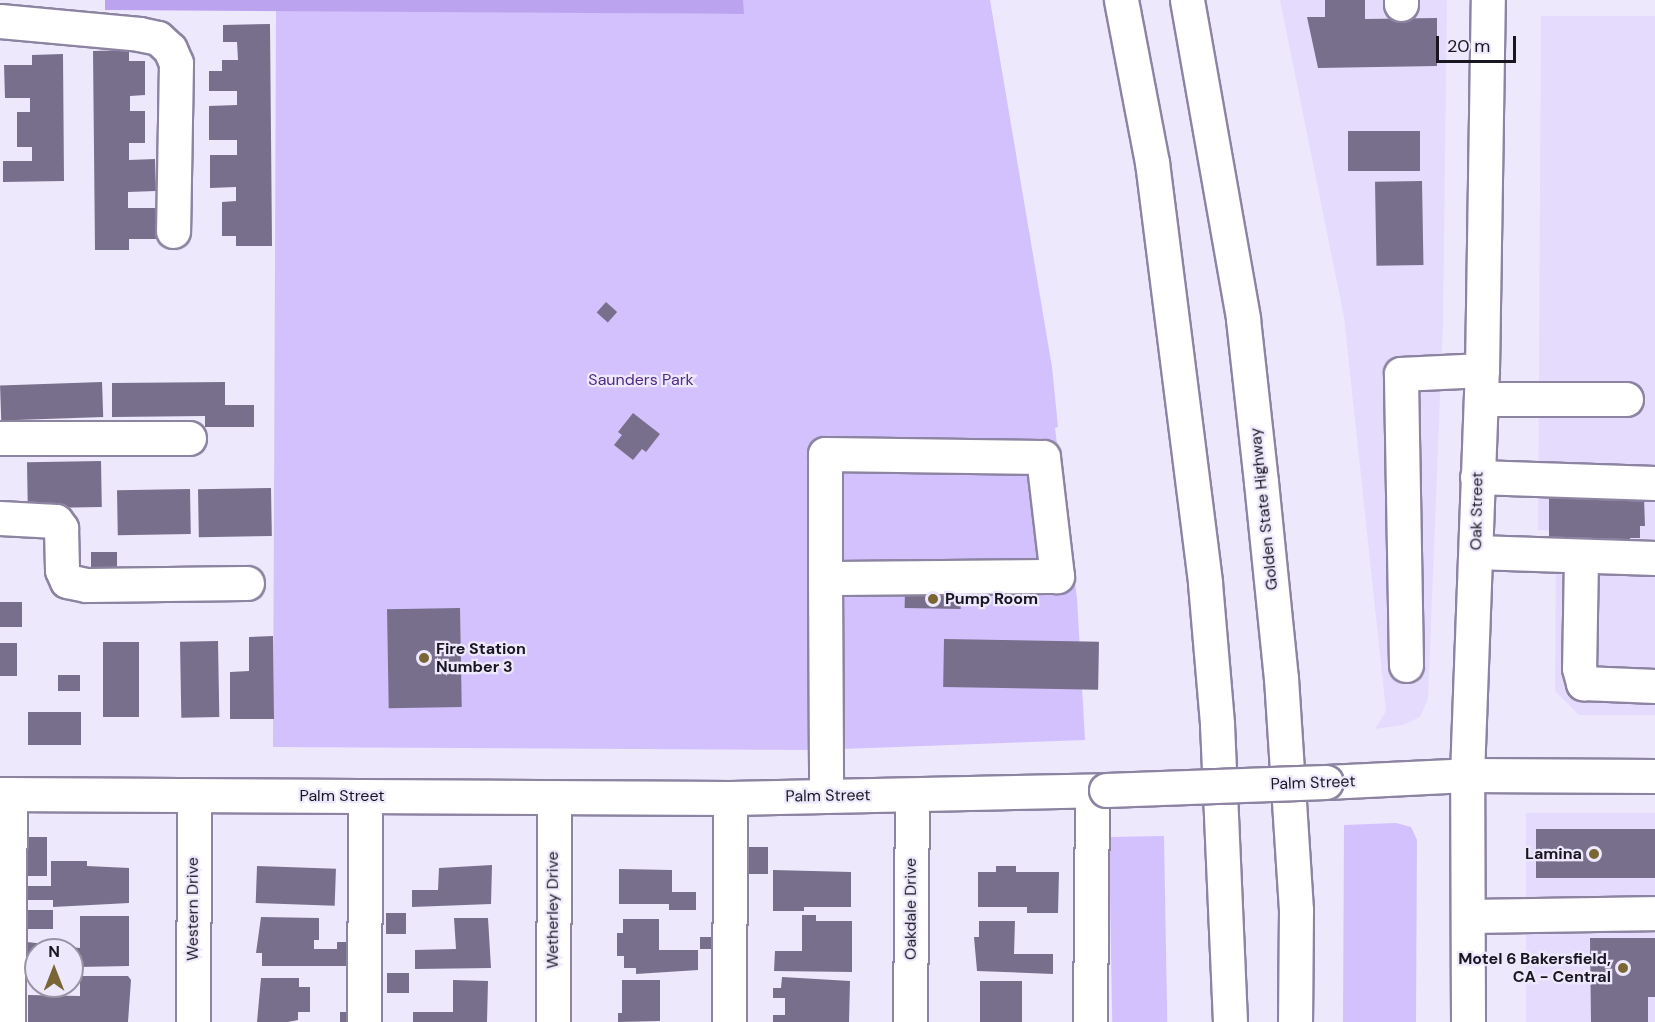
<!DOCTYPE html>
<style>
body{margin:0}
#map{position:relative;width:1655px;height:1022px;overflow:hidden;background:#eee8fc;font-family:"DM Sans",sans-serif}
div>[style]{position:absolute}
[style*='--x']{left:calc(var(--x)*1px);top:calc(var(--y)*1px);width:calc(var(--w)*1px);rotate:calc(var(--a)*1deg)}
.built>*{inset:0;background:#e5dcfd;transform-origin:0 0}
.green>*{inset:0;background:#d3c1fd;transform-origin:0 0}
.water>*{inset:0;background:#bca3f0}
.building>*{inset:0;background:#786f8c;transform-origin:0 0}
.roads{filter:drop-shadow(2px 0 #8d84a2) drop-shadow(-2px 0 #8d84a2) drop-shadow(0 2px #8d84a2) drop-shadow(0 -2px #8d84a2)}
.minor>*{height:33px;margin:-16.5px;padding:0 16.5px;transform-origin:16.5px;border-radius:16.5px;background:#fff}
.major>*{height:33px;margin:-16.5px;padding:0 16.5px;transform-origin:16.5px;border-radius:16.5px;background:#fff}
.highway>*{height:33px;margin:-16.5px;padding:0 16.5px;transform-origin:16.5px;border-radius:16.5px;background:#fff}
.bridges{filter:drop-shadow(2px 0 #8d84a2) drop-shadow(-2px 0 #8d84a2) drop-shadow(0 2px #8d84a2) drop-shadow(0 -2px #8d84a2)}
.minor-bridge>*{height:33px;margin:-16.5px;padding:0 16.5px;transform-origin:16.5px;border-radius:16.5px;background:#fff}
.dots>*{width:16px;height:16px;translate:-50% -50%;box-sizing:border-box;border:3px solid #eee8fc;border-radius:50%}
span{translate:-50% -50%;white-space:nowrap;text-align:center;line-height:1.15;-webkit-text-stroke:4.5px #eee8fc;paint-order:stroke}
.park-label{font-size:16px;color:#4f2a83}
.street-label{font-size:16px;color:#191621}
.poi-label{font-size:16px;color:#191621;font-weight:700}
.left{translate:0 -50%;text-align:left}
.right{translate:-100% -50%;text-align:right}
.north{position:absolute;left:24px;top:938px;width:60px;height:60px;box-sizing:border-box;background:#eee8fc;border:2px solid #9994a4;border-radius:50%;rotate:0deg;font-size:16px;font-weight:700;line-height:24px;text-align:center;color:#191621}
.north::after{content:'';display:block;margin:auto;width:21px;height:27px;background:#7a6635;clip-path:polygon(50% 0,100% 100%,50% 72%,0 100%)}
.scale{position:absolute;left:1436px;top:36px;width:80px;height:27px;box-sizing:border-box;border:3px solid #191621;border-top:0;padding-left:8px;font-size:18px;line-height:21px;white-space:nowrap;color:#191621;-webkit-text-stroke:4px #eee8fc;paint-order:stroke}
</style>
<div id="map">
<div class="built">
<div style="clip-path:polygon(1280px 0,1447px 0,1443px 323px,1428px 699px,1420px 717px,1403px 725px,1375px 729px,1386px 711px,1344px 317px)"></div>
<div style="clip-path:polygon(1541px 16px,1655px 16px,1655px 715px,1579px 715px,1555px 691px,1556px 531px,1538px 530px)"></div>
<div style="left:1526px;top:813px;width:129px;height:209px"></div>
</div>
<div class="green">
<div style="clip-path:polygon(743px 0,990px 0,1052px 367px,1058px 427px,1055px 428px,1077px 598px,1085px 740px,815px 750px,273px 747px,276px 10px,743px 14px)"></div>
<div style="clip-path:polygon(1396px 823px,1411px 827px,1417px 840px,1416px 1022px,1343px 1022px,1344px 825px)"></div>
<div style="left:1164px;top:836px;width:186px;height:55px;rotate:89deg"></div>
</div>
<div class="water">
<div style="clip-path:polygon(105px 0,743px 0,744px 14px,105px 10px)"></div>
</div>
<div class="building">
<div style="clip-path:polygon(1325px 0,1365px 0,1365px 19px,1437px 18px,1437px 66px,1318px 68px,1307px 17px,1325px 17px)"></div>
<div style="clip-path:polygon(270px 24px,272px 246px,236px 246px,236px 236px,222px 236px,222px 202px,236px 201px,236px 187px,210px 188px,210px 155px,237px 155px,237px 140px,209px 140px,209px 106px,237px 105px,237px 91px,209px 91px,209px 71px,222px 71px,222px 60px,238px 60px,237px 42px,223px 42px,223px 25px)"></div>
<div style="clip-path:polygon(129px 50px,129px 61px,145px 61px,145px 95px,130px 96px,130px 111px,145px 111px,145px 143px,129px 143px,129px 160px,155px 159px,156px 191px,128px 192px,128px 208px,156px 208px,156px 239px,129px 239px,129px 250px,95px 250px,93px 51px)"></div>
<div style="clip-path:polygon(63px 54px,64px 181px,3px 182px,3px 161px,32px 161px,32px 147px,17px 147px,17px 112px,30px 112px,30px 98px,5px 98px,4px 65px,32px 65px,32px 55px)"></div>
<div style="left:1420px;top:131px;width:40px;height:72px;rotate:90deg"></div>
<div style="left:1422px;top:181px;width:84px;height:47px;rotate:89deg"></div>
<div style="left:606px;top:302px;width:15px;height:14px;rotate:42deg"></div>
<div style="left:102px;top:382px;width:35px;height:102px;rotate:88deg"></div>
<div style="clip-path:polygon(225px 382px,225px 405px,254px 405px,254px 427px,205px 427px,205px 416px,112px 417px,112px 383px)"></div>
<div style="clip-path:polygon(633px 413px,660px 434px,646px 452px,642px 449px,633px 460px,614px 445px,622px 435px,618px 432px)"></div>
<div style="left:101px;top:461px;width:46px;height:74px;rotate:89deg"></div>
<div style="left:271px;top:488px;width:48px;height:73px;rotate:89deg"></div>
<div style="left:190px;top:489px;width:45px;height:73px;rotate:89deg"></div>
<div style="clip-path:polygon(1549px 496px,1644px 497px,1645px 526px,1640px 526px,1640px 538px,1630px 538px,1630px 542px,1549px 541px)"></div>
<div style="left:91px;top:552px;width:26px;height:18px"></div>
<div style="left:905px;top:588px;width:56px;height:20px;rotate:1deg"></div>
<div style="left:22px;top:602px;width:25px;height:22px;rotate:90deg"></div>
<div style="left:460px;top:608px;width:99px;height:73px;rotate:89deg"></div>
<div style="clip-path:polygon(273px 636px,274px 719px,230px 719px,230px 672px,249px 671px,249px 637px)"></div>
<div style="left:944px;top:639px;width:155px;height:48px;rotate:1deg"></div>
<div style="left:218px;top:641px;width:76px;height:38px;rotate:89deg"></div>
<div style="left:103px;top:642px;width:36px;height:75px"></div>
<div style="left:17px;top:643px;width:33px;height:17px;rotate:90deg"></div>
<div style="left:58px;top:675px;width:22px;height:16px"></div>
<div style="left:28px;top:712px;width:53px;height:33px"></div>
<div style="left:1655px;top:829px;width:49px;height:119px;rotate:90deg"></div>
<div style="left:27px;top:837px;width:20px;height:39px"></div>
<div style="left:747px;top:847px;width:21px;height:27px"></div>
<div style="clip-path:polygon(51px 861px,87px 861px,87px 866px,129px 868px,129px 903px,53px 907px,53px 900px,24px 900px,25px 886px,51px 886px)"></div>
<div style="clip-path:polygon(492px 865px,491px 904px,412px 907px,412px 890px,438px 890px,439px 868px)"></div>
<div style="left:257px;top:866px;width:79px;height:37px;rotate:2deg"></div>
<div style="clip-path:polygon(996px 866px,1016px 866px,1016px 872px,1059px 872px,1058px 913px,1027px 913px,1027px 907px,978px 907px,978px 872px,996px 872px)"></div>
<div style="clip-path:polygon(619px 869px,672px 870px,672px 892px,696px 892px,696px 910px,669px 910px,669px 904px,619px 904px)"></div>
<div style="clip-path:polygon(773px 870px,851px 872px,851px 907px,804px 907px,804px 911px,773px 911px)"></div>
<div style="left:27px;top:910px;width:26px;height:19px"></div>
<div style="left:386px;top:913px;width:20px;height:21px"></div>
<div style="clip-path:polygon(802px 915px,816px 915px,816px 921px,852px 921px,852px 972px,774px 971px,775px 951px,802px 951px)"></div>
<div style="clip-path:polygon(80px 916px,129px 916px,129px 966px,78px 967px,78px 963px,72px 963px,72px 950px,36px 950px,36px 967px,27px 967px,27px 942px,80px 948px)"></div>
<div style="clip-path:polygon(261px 917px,319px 918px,319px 940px,314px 940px,314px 949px,337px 949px,337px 942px,355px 942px,355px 966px,262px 966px,262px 953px,256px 953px)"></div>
<div style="clip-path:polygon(454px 918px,488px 918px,491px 968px,415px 969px,415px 950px,456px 949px)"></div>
<div style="clip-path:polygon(623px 919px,659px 919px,659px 950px,698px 950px,698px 970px,636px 974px,636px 968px,624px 968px,624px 956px,617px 956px,617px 933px,623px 933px)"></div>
<div style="clip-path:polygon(979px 921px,1015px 921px,1014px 954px,1053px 954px,1053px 974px,977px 971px,974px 937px,979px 937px)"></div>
<div style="left:700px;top:937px;width:13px;height:12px"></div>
<div style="clip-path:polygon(1590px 938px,1655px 938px,1655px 997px,1648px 997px,1648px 1022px,1591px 1022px)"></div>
<div style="left:387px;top:973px;width:22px;height:20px"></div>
<div style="clip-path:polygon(80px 976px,128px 976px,131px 980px,128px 1022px,28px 1022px,28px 995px,80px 996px)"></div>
<div style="clip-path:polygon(782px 977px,850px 981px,849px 1022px,773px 1022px,773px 1015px,785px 1015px,785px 998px,773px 998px,773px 988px,781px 988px)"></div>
<div style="clip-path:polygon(261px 978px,299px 978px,299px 987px,310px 987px,310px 1012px,298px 1012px,298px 1020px,288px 1022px,257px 1022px)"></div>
<div style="clip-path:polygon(453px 980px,488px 981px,487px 1022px,413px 1022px,413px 1012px,453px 1012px)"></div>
<div style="clip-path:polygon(622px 980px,660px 980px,660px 1021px,618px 1022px,618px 1013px,622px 1013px)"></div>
<div style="left:980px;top:981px;width:42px;height:41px"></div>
<div style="left:340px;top:1012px;width:11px;height:10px"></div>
</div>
<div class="roads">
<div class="minor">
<div style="--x:1401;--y:0;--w:4;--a:90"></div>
<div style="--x:0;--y:21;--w:140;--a:5.3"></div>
<div style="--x:139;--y:34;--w:19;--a:12"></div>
<div style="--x:158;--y:38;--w:16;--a:43"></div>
<div style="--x:170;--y:49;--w:15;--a:67"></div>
<div style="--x:176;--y:63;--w:168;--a:91"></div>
<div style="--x:1481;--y:399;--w:145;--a:0"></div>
<div style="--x:0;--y:438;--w:189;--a:0"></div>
<div style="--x:825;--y:454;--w:218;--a:0.8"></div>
<div style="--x:1043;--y:457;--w:120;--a:83.3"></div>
<div style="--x:1057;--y:576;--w:232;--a:179.5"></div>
<div style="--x:825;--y:578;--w:124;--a:-90"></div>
<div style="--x:1477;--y:477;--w:178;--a:1.9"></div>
<div style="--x:0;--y:518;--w:56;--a:3.1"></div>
<div style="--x:56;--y:521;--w:9;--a:54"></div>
<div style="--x:61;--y:528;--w:42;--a:88.6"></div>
<div style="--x:62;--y:570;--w:12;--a:66"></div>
<div style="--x:67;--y:581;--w:19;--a:12"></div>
<div style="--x:86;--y:585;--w:161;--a:-0.7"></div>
<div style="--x:1476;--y:552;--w:179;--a:1.9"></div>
<div style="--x:1581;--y:558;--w:110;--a:91"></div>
<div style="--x:1579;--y:668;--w:16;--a:75"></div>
<div style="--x:1583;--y:683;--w:72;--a:2.4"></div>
<div style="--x:825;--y:578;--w:218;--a:89.7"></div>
<div style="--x:1406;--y:665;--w:291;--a:-91"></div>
<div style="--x:1401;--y:374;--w:81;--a:-2.8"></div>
<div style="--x:1326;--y:782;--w:141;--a:-2.8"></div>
<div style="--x:1467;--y:775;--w:188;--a:0.3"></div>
<div style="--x:0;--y:794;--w:730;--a:0.31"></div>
<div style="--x:730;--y:798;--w:376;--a:-1.2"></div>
<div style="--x:1470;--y:916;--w:185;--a:-0.9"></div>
<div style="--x:8;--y:1022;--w:228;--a:-89.5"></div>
<div style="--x:193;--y:1022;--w:227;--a:-89.7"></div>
<div style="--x:364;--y:1022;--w:226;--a:-89.7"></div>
<div style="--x:553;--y:1022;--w:225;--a:-89.7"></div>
<div style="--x:729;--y:1022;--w:224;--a:-89.7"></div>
<div style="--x:910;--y:1022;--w:227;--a:-89.5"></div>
<div style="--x:1090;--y:1022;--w:231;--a:-89.5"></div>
</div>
<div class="major">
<div style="--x:1468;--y:1022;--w:247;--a:-90.2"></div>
<div style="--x:1467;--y:775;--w:405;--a:-87.9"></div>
<div style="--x:1482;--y:370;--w:370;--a:-89.1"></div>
</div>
<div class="highway">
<div style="--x:1121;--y:0;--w:165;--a:79.2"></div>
<div style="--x:1152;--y:162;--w:424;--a:82.8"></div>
<div style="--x:1205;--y:583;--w:142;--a:85.1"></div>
<div style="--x:1217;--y:724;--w:298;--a:87.5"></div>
<div style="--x:1187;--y:0;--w:324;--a:80"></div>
<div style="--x:1243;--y:319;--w:164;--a:83.7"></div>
<div style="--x:1261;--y:482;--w:197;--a:84.2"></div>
<div style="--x:1281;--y:678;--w:232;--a:86.3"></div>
<div style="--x:1296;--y:910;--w:112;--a:90.5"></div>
</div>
</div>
<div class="bridges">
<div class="minor-bridge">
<div style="--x:1106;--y:790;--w:220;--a:-2.1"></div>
</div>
</div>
<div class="dots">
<div style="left:933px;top:599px;background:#7a6635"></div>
<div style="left:424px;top:658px;background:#7a6635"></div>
<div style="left:1594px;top:854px;background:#7a6635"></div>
<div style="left:1623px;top:968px;background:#7a6635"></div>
</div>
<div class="park-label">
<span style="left:641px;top:380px">Saunders Park</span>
</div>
<div class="street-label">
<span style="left:1264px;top:509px;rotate:-96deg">Golden State Highway</span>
<span style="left:1477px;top:511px;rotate:-89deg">Oak Street</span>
<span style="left:1313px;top:783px;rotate:-2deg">Palm Street</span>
<span style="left:342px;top:796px">Palm Street</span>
<span style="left:828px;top:796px;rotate:-1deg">Palm Street</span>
<span style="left:193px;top:909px;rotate:-90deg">Western Drive</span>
<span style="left:911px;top:909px;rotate:-90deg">Oakdale Drive</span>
<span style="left:553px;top:910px;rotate:-90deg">Wetherley Drive</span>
</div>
<div class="poi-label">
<span class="left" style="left:945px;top:599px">Pump Room</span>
<span class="left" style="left:436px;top:658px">Fire Station<br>Number 3</span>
<span class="right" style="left:1582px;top:854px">Lamina</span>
<span class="right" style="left:1611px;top:968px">Motel 6 Bakersfield,<br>CA - Central</span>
</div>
<div class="north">N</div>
<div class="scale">20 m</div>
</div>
